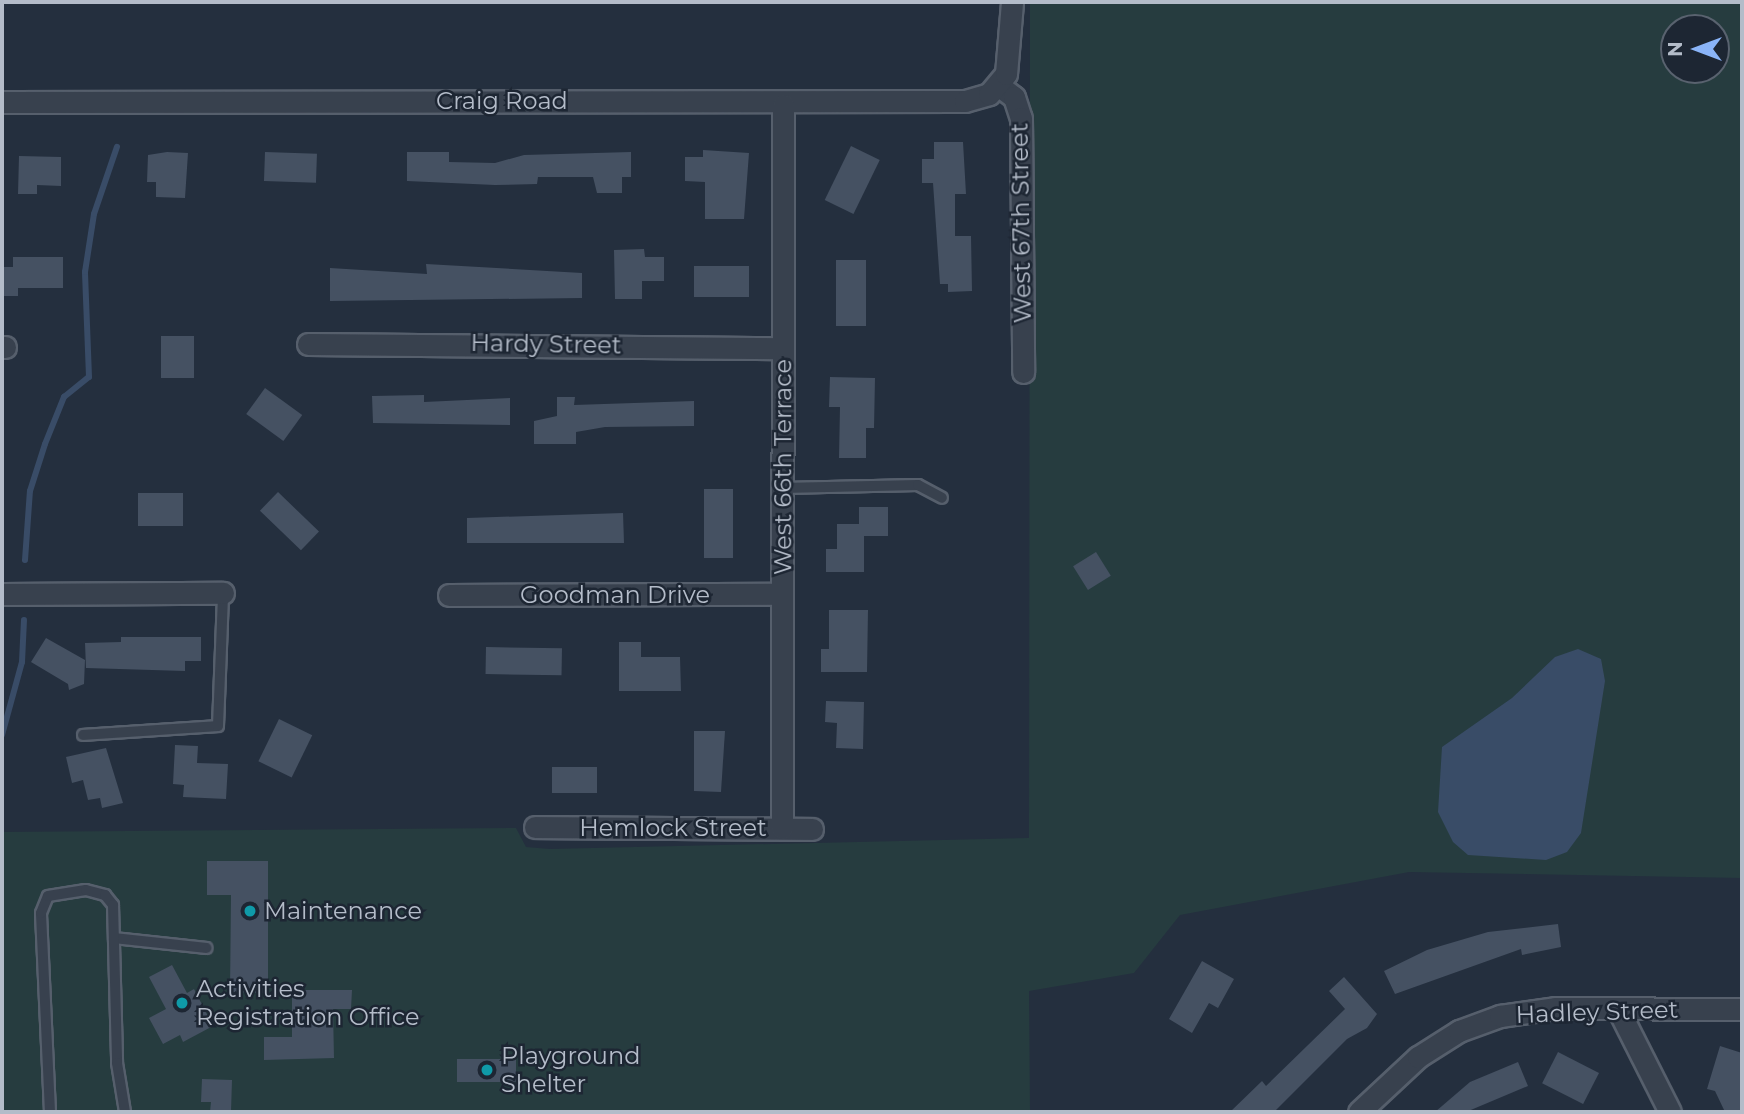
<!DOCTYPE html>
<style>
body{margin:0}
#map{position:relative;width:1744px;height:1114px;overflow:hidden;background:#242f3e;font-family:Montserrat,sans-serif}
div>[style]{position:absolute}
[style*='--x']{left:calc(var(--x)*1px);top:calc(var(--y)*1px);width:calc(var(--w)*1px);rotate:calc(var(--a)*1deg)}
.green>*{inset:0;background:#263c3f}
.water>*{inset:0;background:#394c67}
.stream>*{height:6px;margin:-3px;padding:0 3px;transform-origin:3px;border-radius:3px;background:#394c67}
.building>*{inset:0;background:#455162;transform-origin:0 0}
.roads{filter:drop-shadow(2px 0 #565f6c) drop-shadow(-2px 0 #565f6c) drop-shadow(0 2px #565f6c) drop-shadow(0 -2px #565f6c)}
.service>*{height:10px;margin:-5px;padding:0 5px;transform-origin:5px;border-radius:5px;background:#38414e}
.minor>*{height:21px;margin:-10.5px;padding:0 10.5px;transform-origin:10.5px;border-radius:10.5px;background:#38414e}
.dots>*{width:19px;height:19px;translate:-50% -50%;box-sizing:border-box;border:4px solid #1d2633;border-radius:50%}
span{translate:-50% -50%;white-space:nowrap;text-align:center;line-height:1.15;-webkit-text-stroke:5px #1d2633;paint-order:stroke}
.street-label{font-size:24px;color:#b4bcc9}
.poi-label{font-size:24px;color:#b4bcc9}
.left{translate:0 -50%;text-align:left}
.frame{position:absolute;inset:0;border:4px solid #b4bcc9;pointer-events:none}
.north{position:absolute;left:1660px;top:14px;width:70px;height:70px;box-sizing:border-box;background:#1d2633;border:2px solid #59626f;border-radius:50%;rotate:270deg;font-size:19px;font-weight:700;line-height:28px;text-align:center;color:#b4bcc9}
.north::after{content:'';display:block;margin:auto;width:24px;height:32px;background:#8ab4f8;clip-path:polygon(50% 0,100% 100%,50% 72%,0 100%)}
</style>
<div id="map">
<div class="green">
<div style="clip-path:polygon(evenodd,1030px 2px,1742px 2px,1742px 878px,1409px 872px,1180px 915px,1134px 973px,1029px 991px,1030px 1112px,2px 1112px,2px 832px,516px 828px,526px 847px,550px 849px,1029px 838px,1030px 2px,1674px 28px,1716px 28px,1716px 70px,1674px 70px,1674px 28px)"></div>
</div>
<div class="water">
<div style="clip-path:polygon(1578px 649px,1601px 659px,1605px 681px,1581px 833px,1567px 852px,1546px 860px,1468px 855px,1453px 842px,1438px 812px,1442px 747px,1512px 698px,1555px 657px)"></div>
</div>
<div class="stream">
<div style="--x:25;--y:560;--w:69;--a:-85.9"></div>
<div style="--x:30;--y:491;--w:49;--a:-72.3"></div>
<div style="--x:45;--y:444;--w:51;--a:-68"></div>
<div style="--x:64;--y:397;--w:32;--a:-39"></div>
<div style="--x:89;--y:377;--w:105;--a:-92.2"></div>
<div style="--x:85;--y:272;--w:59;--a:-81.2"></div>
<div style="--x:94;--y:214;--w:71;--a:-71.1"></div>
<div style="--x:2;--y:735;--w:76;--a:-74.7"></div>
<div style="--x:22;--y:662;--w:42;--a:-87.3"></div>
</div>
<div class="building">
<div style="clip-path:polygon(934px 142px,963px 142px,966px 194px,955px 194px,955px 236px,971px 236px,972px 291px,948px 292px,948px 284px,940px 284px,933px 183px,922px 183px,922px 159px,934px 159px)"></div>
<div style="left:851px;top:146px;width:32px;height:60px;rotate:26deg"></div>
<div style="clip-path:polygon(703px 150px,749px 153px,744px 219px,705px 219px,705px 182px,685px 181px,685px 157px,703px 157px)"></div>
<div style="clip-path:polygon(167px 152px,188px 153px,185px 198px,156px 197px,156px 182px,147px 182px,148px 155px)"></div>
<div style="left:265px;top:152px;width:52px;height:29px;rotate:2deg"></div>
<div style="clip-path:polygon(407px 152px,449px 152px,449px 162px,495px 163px,524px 155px,631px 152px,631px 177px,622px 177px,622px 193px,597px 193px,593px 177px,538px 177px,537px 184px,495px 185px,407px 181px)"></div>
<div style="clip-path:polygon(19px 156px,61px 157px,61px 186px,37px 185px,37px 194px,18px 194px)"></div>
<div style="clip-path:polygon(644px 249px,645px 257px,664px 257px,664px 281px,642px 281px,642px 299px,615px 299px,614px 250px)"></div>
<div style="clip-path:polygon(13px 257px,63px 257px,63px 288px,18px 288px,18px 296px,2px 296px,2px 267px,13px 267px)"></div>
<div style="left:836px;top:260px;width:30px;height:66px"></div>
<div style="clip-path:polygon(426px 264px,582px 273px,582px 298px,330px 301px,330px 268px,427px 274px)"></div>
<div style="left:694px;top:266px;width:55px;height:31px"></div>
<div style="left:161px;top:336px;width:33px;height:42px"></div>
<div style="clip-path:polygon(830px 377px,875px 378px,874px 428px,866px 428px,866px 458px,839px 458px,840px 407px,829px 407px)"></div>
<div style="left:265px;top:388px;width:46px;height:32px;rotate:36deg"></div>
<div style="clip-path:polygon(424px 395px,424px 402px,510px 398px,510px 425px,373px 423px,372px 396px)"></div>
<div style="clip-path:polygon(557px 397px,575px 397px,574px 405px,694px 401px,694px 426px,605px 427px,576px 432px,576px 444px,534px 444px,534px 421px,557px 416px)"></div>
<div style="left:704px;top:489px;width:29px;height:69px"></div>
<div style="left:278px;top:492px;width:57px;height:26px;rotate:44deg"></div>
<div style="left:138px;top:493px;width:45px;height:33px"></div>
<div style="clip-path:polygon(859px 507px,888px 507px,888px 536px,864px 536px,864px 572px,826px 572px,826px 549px,837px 549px,837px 524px,859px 524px)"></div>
<div style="clip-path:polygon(623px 513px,624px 543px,467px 543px,467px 518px)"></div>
<div style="left:1096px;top:552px;width:28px;height:27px;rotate:58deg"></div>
<div style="clip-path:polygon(829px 610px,868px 610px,867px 672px,821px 672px,821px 649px,829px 649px)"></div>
<div style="clip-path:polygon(121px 637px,201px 637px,201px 661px,185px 661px,185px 671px,86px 668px,85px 643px,121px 642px)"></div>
<div style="clip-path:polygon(46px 638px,85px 660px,84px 684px,69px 690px,68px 684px,31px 662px)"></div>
<div style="clip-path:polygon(619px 642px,641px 642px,641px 657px,680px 657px,681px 691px,619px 691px)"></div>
<div style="left:486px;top:647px;width:76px;height:27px;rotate:1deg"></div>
<div style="clip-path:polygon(826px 701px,864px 702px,863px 749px,836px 748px,837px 723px,825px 722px)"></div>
<div style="left:279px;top:719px;width:37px;height:47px;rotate:26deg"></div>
<div style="clip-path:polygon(694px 731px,725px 731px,721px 792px,694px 791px)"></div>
<div style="clip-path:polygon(175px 745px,198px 746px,197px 763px,228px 764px,226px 799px,183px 797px,184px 785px,173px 784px)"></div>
<div style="clip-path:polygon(106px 748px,123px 803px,102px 808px,100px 798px,88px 800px,83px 780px,72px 783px,66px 757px)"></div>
<div style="left:552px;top:767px;width:45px;height:26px"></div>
<div style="clip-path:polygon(207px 861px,268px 861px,268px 993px,230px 992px,231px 895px,207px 895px)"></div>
<div style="clip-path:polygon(1558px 924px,1561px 947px,1522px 955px,1521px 949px,1395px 994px,1384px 971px,1427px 950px,1488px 932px)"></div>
<div style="clip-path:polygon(1202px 961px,1234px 979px,1218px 1008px,1209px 1003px,1192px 1033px,1169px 1019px)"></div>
<div style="clip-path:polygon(172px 965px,187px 993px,194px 989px,213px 1026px,183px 1042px,180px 1035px,163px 1044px,149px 1018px,166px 1009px,149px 977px)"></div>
<div style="clip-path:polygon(1344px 977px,1377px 1014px,1367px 1028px,1347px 1039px,1274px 1112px,1230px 1112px,1262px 1081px,1266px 1086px,1345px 1009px,1329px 991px)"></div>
<div style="clip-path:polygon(292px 990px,352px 990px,351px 1009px,333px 1009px,334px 1058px,264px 1060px,264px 1037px,292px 1037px)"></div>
<div style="clip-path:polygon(1720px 1046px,1742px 1053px,1742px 1112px,1725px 1112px,1715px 1091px,1707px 1089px)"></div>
<div style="left:1558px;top:1052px;width:46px;height:35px;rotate:27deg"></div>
<div style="left:457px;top:1059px;width:59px;height:23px"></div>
<div style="clip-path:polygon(1518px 1062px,1528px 1086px,1466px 1112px,1435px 1112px,1470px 1082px)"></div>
<div style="clip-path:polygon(202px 1079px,232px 1080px,231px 1112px,210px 1112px,211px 1102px,201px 1102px)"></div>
</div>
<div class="roads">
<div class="service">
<div style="--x:782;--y:488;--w:136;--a:-1.3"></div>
<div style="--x:918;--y:485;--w:27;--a:28"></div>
<div style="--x:83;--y:735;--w:135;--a:-3.8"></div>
<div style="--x:218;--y:726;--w:133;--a:-87.8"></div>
<div style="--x:114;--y:938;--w:93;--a:6.2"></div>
<div style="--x:50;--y:1112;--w:199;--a:-92.6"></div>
<div style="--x:41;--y:913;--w:18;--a:-68"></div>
<div style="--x:48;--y:896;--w:38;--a:-9"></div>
<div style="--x:86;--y:890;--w:20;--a:15"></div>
<div style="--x:105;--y:895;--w:13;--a:51"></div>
<div style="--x:113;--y:905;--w:158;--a:88.5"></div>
<div style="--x:117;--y:1063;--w:50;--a:80.7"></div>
</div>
<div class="minor">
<div style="--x:998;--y:85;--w:20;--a:37"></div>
<div style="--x:1014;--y:97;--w:22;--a:72"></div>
<div style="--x:1021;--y:118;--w:254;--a:89.5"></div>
<div style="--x:2;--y:102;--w:963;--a:-0.06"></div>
<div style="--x:965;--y:101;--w:25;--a:-16"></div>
<div style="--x:989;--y:94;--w:26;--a:-50"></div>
<div style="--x:1006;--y:74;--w:72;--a:-85.2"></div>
<div style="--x:308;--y:344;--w:475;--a:0.5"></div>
<div style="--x:2;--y:347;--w:3;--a:0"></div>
<div style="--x:2;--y:594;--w:221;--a:-0.3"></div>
<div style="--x:449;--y:595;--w:333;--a:-0.2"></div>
<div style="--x:535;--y:827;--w:277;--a:0.4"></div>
<div style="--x:782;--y:828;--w:723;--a:-89.92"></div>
<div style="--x:1618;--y:1009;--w:115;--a:63.2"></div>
<div style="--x:1359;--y:1112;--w:81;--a:-43"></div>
<div style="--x:1418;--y:1057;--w:49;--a:-32.4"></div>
<div style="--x:1459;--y:1031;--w:44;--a:-20.1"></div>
<div style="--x:1500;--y:1016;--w:57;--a:-8.1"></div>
<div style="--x:1556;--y:1008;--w:186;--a:0.3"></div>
</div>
</div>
<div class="dots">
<div style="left:250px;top:911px;background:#0f9aa8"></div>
<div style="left:182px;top:1003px;background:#0f9aa8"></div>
<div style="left:487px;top:1070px;background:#0f9aa8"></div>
</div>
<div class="street-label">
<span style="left:502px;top:101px">Craig Road</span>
<span style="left:1021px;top:223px;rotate:-91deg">West 67th Street</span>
<span style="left:546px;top:344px;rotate:1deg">Hardy Street</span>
<span style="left:783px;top:467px;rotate:-90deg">West 66th Terrace</span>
<span style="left:615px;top:595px">Goodman Drive</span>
<span style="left:673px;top:828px">Hemlock Street</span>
<span style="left:1597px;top:1012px;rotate:-2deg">Hadley Street</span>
</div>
<div class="poi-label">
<span class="left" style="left:264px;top:911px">Maintenance</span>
<span class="left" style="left:196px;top:1003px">Activities<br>Registration Office</span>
<span class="left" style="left:501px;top:1070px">Playground<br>Shelter</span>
</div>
<div class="frame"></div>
<div class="north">N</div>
</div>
